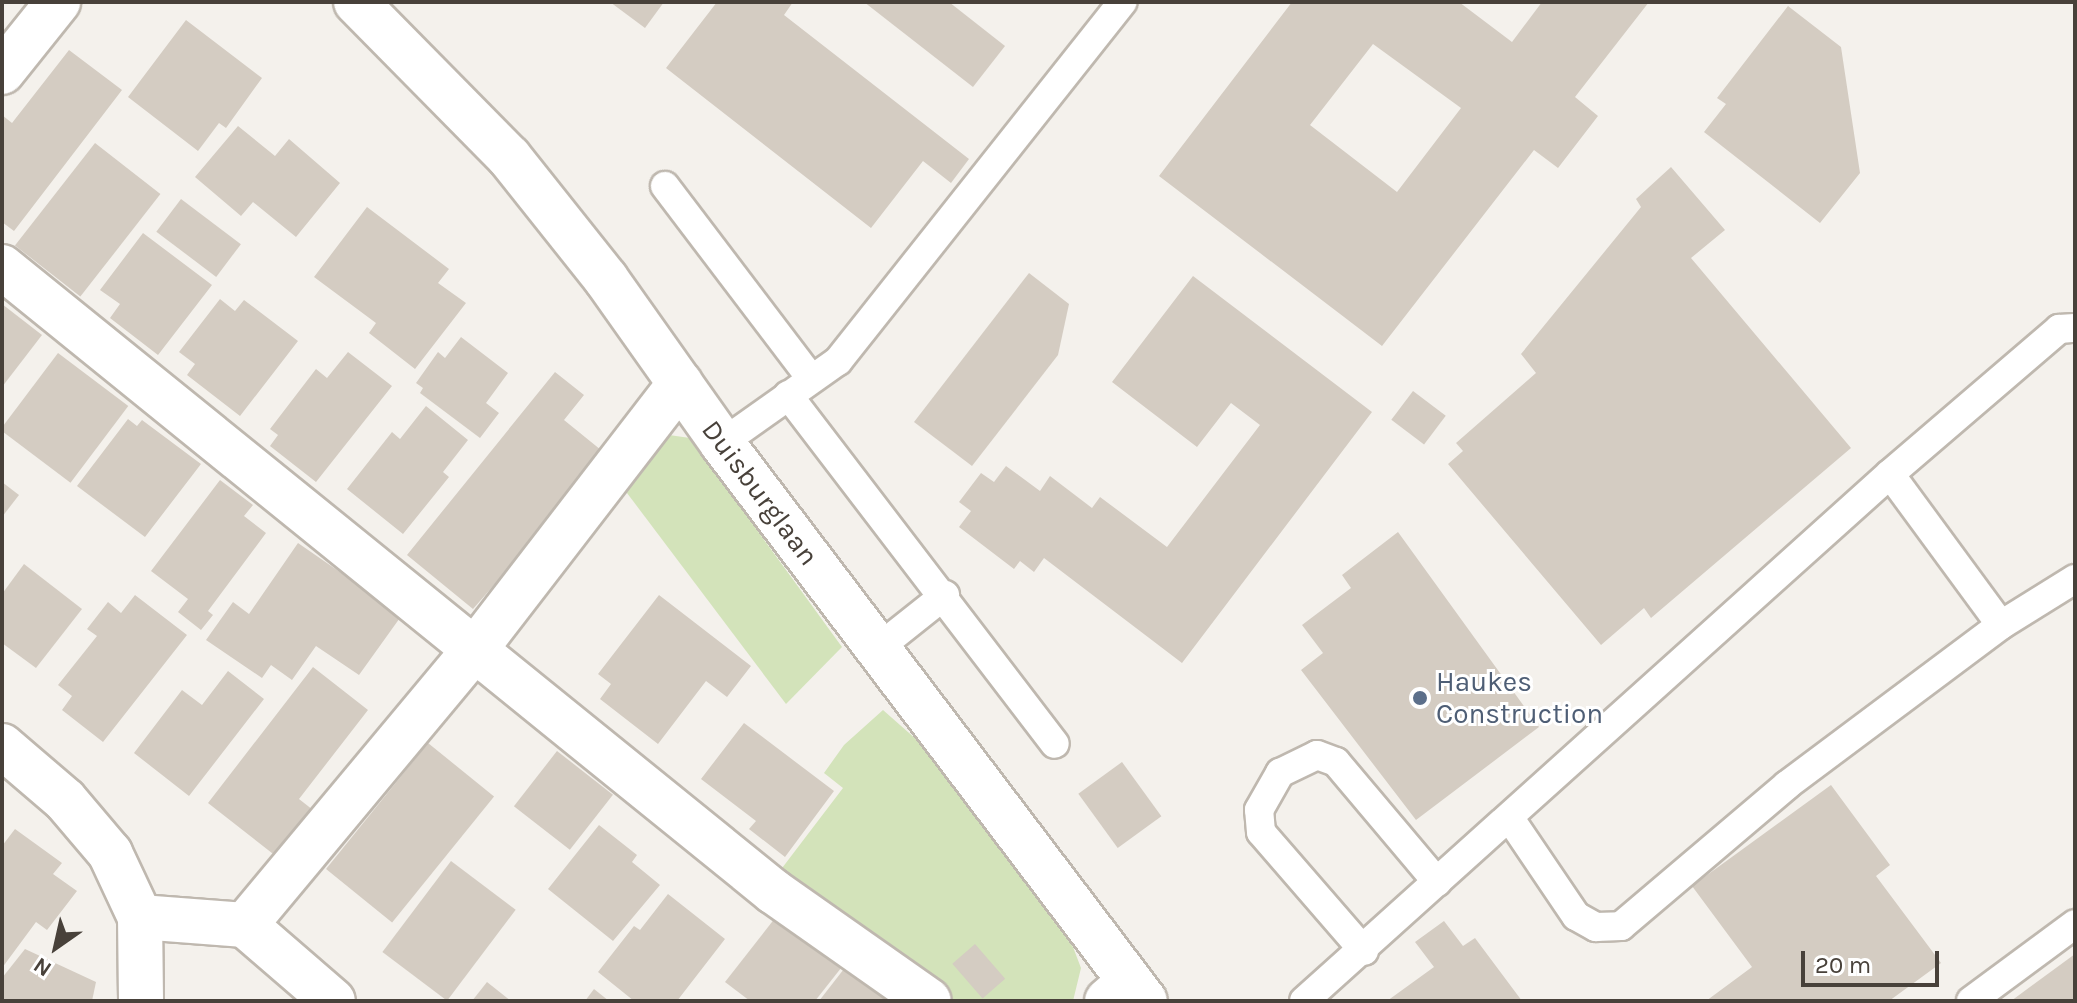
<!DOCTYPE html>
<style>
body{margin:0}
#map{position:relative;width:2077px;height:1003px;overflow:hidden;background:#f4f1ec;font-family:Karla,sans-serif}
div>[style]{position:absolute}
[style*='--x']{left:calc(var(--x)*1px);top:calc(var(--y)*1px);width:calc(var(--w)*1px);rotate:calc(var(--a)*1deg)}
.green>*{inset:0;background:#d3e3ba}
.building>*{inset:0;background:#d4ccc2;transform-origin:0 0}
.roads{filter:drop-shadow(2px 0 #bfb8af) drop-shadow(-2px 0 #bfb8af) drop-shadow(0 2px #bfb8af) drop-shadow(0 -2px #bfb8af)}
.service>*{height:28px;margin:-14px;padding:0 14px;transform-origin:14px;border-radius:14px;background:#fff}
.minor>*{height:44px;margin:-22px;padding:0 22px;transform-origin:22px;border-radius:22px;background:#fff}
.tertiary>*{height:44px;margin:-22px;padding:0 22px;transform-origin:22px;border-radius:22px;background:#fff}
.dots>*{width:22px;height:22px;translate:-50% -50%;box-sizing:border-box;border:4px solid #fff;border-radius:50%}
span{translate:-50% -50%;white-space:nowrap;text-align:center;line-height:1.15;-webkit-text-stroke:6px #fff;paint-order:stroke}
.street-label{font-size:28px;color:#48413a}
.service-label{font-size:28px;color:#4e5e75}
.left{translate:0 -50%;text-align:left}
.frame{position:absolute;inset:0;border:4px solid #48413a;pointer-events:none}
.north{position:absolute;left:16px;top:907px;width:80px;height:80px;-webkit-text-stroke:6px #fff;paint-order:stroke;rotate:214deg;font-size:22px;font-weight:700;line-height:32px;text-align:center;color:#48413a}
.north::after{content:'';display:block;margin:auto;width:28px;height:36px;background:#48413a;clip-path:polygon(50% 0,100% 100%,50% 72%,0 100%)}
.scale{position:absolute;left:1801px;top:951px;width:138px;height:36px;box-sizing:border-box;border:4px solid #48413a;border-top:0;padding-left:10px;font-size:24px;line-height:28px;white-space:nowrap;color:#48413a;-webkit-text-stroke:6px #fff;paint-order:stroke}
</style>
<div id="map">
<div class="green">
<div style="clip-path:polygon(669px 435px,690px 438px,842px 647px,786px 704px,624px 489px)"></div>
<div style="clip-path:polygon(883px 710px,917px 740px,1073px 947px,1081px 968px,1073px 1001px,946px 1001px,776px 876px,843px 788px,824px 773px,844px 745px)"></div>
</div>
<div class="building">
<div style="clip-path:polygon(610px 2px,664px 2px,645px 28px)"></div>
<div style="clip-path:polygon(717px 2px,793px 2px,784px 15px,969px 159px,951px 183px,923px 161px,871px 228px,666px 68px)"></div>
<div style="clip-path:polygon(864px 2px,949px 2px,1005px 46px,973px 87px)"></div>
<div style="clip-path:polygon(evenodd,1292px 2px,1459px 2px,1512px 42px,1542px 2px,1649px 2px,1575px 97px,1598px 116px,1558px 168px,1534px 150px,1382px 346px,1159px 176px,1292px 2px,1373px 44px,1461px 108px,1397px 192px,1310px 125px,1373px 44px)"></div>
<div style="clip-path:polygon(1788px 6px,1841px 47px,1860px 173px,1820px 223px,1704px 132px,1726px 104px,1717px 98px)"></div>
<div style="clip-path:polygon(186px 20px,262px 78px,226px 128px,219px 123px,198px 151px,128px 97px)"></div>
<div style="clip-path:polygon(69px 50px,122px 90px,14px 231px,2px 222px,2px 115px,12px 123px)"></div>
<div style="clip-path:polygon(238px 126px,275px 156px,289px 139px,340px 183px,296px 237px,253px 202px,241px 216px,195px 177px)"></div>
<div style="left:95px;top:143px;width:83px;height:130px;rotate:38deg"></div>
<div style="clip-path:polygon(1671px 167px,1725px 230px,1691px 258px,1851px 448px,1651px 618px,1644px 608px,1601px 645px,1448px 464px,1463px 451px,1456px 443px,1536px 373px,1521px 354px,1641px 207px,1636px 199px)"></div>
<div style="left:181px;top:199px;width:75px;height:41px;rotate:37deg"></div>
<div style="clip-path:polygon(367px 207px,449px 269px,438px 283px,466px 303px,415px 369px,369px 333px,376px 323px,314px 277px)"></div>
<div style="clip-path:polygon(143px 233px,212px 285px,158px 355px,110px 318px,120px 304px,100px 290px)"></div>
<div style="clip-path:polygon(1029px 273px,1069px 304px,1058px 355px,972px 466px,914px 422px)"></div>
<div style="clip-path:polygon(1193px 276px,1372px 412px,1182px 663px,1044px 558px,1034px 572px,1020px 561px,1014px 569px,959px 527px,971px 511px,959px 502px,981px 473px,994px 482px,1006px 466px,1040px 491px,1050px 476px,1092px 508px,1100px 497px,1167px 547px,1260px 425px,1231px 403px,1197px 447px,1112px 382px)"></div>
<div style="clip-path:polygon(220px 299px,235px 311px,244px 300px,298px 341px,240px 416px,187px 375px,195px 364px,179px 352px)"></div>
<div style="clip-path:polygon(2px 304px,42px 335px,2px 387px)"></div>
<div style="clip-path:polygon(461px 337px,508px 373px,486px 403px,499px 413px,480px 438px,420px 393px,423px 388px,416px 383px,438px 352px,445px 358px)"></div>
<div style="clip-path:polygon(348px 352px,392px 386px,316px 482px,270px 446px,278px 435px,270px 429px,316px 369px,327px 378px)"></div>
<div style="left:58px;top:353px;width:88px;height:96px;rotate:37deg"></div>
<div style="clip-path:polygon(555px 372px,584px 395px,564px 420px,601px 450px,584px 471px,589px 476px,473px 609px,407px 555px)"></div>
<div style="left:1413px;top:391px;width:41px;height:36px;rotate:37deg"></div>
<div style="clip-path:polygon(426px 406px,468px 440px,443px 472px,449px 477px,403px 534px,347px 489px,392px 432px,400px 439px)"></div>
<div style="clip-path:polygon(128px 419px,137px 426px,142px 420px,201px 464px,145px 537px,77px 486px)"></div>
<div style="clip-path:polygon(220px 480px,253px 505px,244px 516px,266px 533px,208px 611px,213px 615px,201px 630px,178px 612px,188px 599px,151px 571px)"></div>
<div style="clip-path:polygon(2px 482px,19px 495px,2px 517px)"></div>
<div style="clip-path:polygon(1398px 532px,1539px 727px,1416px 820px,1301px 670px,1323px 653px,1302px 625px,1351px 588px,1342px 575px)"></div>
<div style="clip-path:polygon(298px 543px,402px 615px,359px 675px,316px 646px,292px 680px,271px 665px,262px 678px,206px 640px,233px 602px,249px 614px)"></div>
<div style="clip-path:polygon(24px 564px,82px 609px,36px 668px,2px 643px,2px 594px)"></div>
<div style="clip-path:polygon(135px 595px,187px 635px,103px 742px,62px 710px,72px 696px,58px 685px,97px 636px,87px 629px,108px 602px,121px 613px)"></div>
<div style="clip-path:polygon(659px 595px,751px 666px,727px 697px,706px 681px,658px 744px,600px 699px,611px 684px,598px 674px)"></div>
<div style="clip-path:polygon(313px 667px,368px 710px,299px 799px,313px 810px,277px 857px,208px 803px)"></div>
<div style="clip-path:polygon(228px 671px,264px 699px,189px 796px,134px 753px,182px 690px,202px 705px)"></div>
<div style="clip-path:polygon(744px 723px,834px 791px,785px 857px,749px 829px,756px 821px,701px 779px)"></div>
<div style="left:428px;top:743px;width:85px;height:162px;rotate:39deg"></div>
<div style="left:557px;top:751px;width:71px;height:70px;rotate:38deg"></div>
<div style="left:1122px;top:762px;width:67px;height:54px;rotate:54deg"></div>
<div style="clip-path:polygon(1831px 785px,1890px 865px,1876px 876px,1941px 963px,1889px 1001px,1706px 1001px,1752px 967px,1692px 886px)"></div>
<div style="clip-path:polygon(599px 825px,637px 855px,632px 862px,660px 885px,613px 941px,548px 889px)"></div>
<div style="clip-path:polygon(15px 829px,62px 863px,53px 874px,77px 891px,47px 930px,36px 922px,2px 968px,2px 846px)"></div>
<div style="left:451px;top:861px;width:81px;height:114px;rotate:37deg"></div>
<div style="clip-path:polygon(668px 894px,725px 939px,677px 1001px,634px 1001px,598px 972px,634px 926px,640px 930px)"></div>
<div style="clip-path:polygon(779px 913px,845px 963px,815px 1001px,750px 1001px,725px 982px)"></div>
<div style="clip-path:polygon(1444px 921px,1463px 946px,1475px 938px,1522px 1001px,1387px 1001px,1434px 967px,1415px 942px)"></div>
<div style="left:975px;top:944px;width:46px;height:30px;rotate:49deg"></div>
<div style="clip-path:polygon(25px 949px,96px 982px,92px 1001px,2px 1001px,2px 978px)"></div>
<div style="clip-path:polygon(2075px 954px,2075px 1001px,2011px 1001px)"></div>
<div style="clip-path:polygon(847px 965px,895px 1001px,819px 1001px)"></div>
<div style="clip-path:polygon(487px 982px,511px 1001px,472px 1001px)"></div>
<div style="clip-path:polygon(594px 989px,609px 1001px,585px 1001px)"></div>
</div>
<div class="roads">
<div class="service">
<div style="--x:665;--y:186;--w:241;--a:52.8"></div>
<div style="--x:788;--y:395;--w:439;--a:52.6"></div>
<div style="--x:722;--y:443;--w:142;--a:-35.3"></div>
<div style="--x:838;--y:361;--w:458;--a:-51.6"></div>
<div style="--x:1890;--y:474;--w:187;--a:53.7"></div>
<div style="--x:877;--y:649;--w:87;--a:-38.5"></div>
<div style="--x:1511;--y:820;--w:116;--a:55.9"></div>
<div style="--x:1576;--y:916;--w:23;--a:29"></div>
<div style="--x:1596;--y:927;--w:25;--a:-2"></div>
<div style="--x:1621;--y:926;--w:218;--a:-40.3"></div>
<div style="--x:1787;--y:785;--w:267;--a:-36.8"></div>
<div style="--x:2001;--y:625;--w:87;--a:-31.9"></div>
<div style="--x:1364;--y:951;--w:157;--a:-130.9"></div>
<div style="--x:1261;--y:832;--w:22;--a:-95"></div>
<div style="--x:1259;--y:810;--w:43;--a:-60.4"></div>
<div style="--x:1280;--y:773;--w:41;--a:-25.9"></div>
<div style="--x:1317;--y:755;--w:20;--a:20"></div>
<div style="--x:1336;--y:762;--w:157;--a:49.9"></div>
<div style="--x:1304;--y:1001;--w:788;--a:-41.97"></div>
<div style="--x:1890;--y:474;--w:223;--a:-40.6"></div>
<div style="--x:2059;--y:329;--w:16;--a:-4"></div>
<div style="--x:1971;--y:1001;--w:129;--a:-36.5"></div>
</div>
<div class="minor">
<div style="--x:2;--y:72;--w:90;--a:-51.3"></div>
<div style="--x:2;--y:267;--w:993;--a:38.99"></div>
<div style="--x:774;--y:892;--w:189;--a:35.1"></div>
<div style="--x:2;--y:746;--w:83;--a:40.6"></div>
<div style="--x:65;--y:800;--w:70;--a:49.7"></div>
<div style="--x:110;--y:853;--w:71;--a:64.9"></div>
<div style="--x:140;--y:917;--w:84;--a:89.3"></div>
<div style="--x:140;--y:917;--w:105;--a:4.4"></div>
<div style="--x:245;--y:925;--w:116;--a:40.8"></div>
<div style="--x:245;--y:925;--w:362;--a:-50.2"></div>
<div style="--x:477;--y:647;--w:333;--a:-52.4"></div>
<div style="--x:1107;--y:1001;--w:30;--a:-41"></div>
</div>
<div class="tertiary">
<div style="--x:356;--y:2;--w:218;--a:45.4"></div>
<div style="--x:509;--y:157;--w:156;--a:51.5"></div>
<div style="--x:606;--y:279;--w:201;--a:54.7"></div>
<div style="--x:722;--y:443;--w:700;--a:52.84"></div>
</div>
</div>
<div class="dots">
<div style="left:1420px;top:698px;background:#5c6f8a"></div>
</div>
<div class="street-label">
<span style="left:760px;top:493px;rotate:53deg">Duisburglaan</span>
</div>
<div class="service-label">
<span class="left" style="left:1436px;top:698px">Haukes<br>Construction</span>
</div>
<div class="frame"></div>
<div class="north">N</div>
<div class="scale">20 m</div>
</div>
